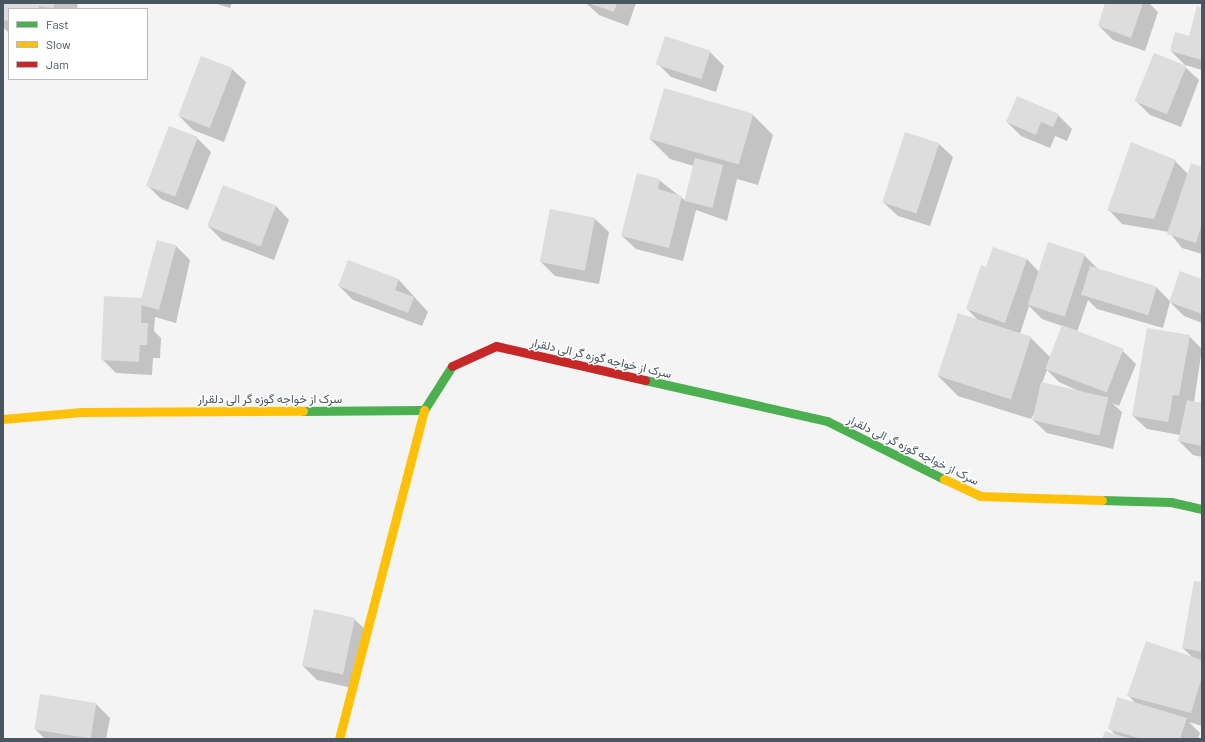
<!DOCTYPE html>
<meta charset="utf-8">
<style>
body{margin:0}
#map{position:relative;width:1205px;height:742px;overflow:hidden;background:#f4f4f4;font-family:Barlow,Vazirmatn,sans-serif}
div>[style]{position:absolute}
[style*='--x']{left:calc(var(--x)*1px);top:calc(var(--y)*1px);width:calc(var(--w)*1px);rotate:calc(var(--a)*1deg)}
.shadow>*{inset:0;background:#0003}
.building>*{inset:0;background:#ddddde;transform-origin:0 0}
.fast>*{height:9px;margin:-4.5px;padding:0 4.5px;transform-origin:4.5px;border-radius:4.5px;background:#4caf50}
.slow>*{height:9px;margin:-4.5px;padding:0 4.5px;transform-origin:4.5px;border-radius:4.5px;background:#ffc107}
.jam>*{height:9px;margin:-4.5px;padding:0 4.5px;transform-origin:4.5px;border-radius:4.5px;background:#c62828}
span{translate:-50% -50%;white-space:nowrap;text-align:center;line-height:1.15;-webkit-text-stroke:3px #fff;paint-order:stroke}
.street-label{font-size:12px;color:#4a5661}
.frame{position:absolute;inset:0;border:4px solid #4a5661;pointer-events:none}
.legend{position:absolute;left:8px;top:8px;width:140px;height:72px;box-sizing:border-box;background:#fff;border:1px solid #b7bbc0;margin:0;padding:5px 7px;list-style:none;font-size:12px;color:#4a5661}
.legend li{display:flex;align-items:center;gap:8px;height:20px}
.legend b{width:20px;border:1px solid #b7bbc0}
</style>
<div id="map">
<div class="shadow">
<div style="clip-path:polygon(3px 3px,78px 3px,77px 9px,9px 9px,9px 33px,3px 27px)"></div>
<div style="clip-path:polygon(214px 3px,232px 3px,230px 8px)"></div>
<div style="clip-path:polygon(586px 3px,636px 3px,628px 26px,599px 15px)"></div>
<div style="clip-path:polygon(1106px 3px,1149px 3px,1158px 12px,1145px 51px,1113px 40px,1099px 26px)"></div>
<div style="clip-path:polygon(1202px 9px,1202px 70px,1185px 65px,1171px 51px,1190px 37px)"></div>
<div style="clip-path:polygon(710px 52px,724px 66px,716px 92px,671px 77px,657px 63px)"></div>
<div style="clip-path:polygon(1185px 67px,1199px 80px,1181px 127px,1150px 115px,1136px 101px)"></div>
<div style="clip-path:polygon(232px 69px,246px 82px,224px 142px,193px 130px,179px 116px)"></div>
<div style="clip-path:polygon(665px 89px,753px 115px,773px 135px,758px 185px,737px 179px,727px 221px,696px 210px,683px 261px,636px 249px,622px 236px,659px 180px,686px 201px,694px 166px,670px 159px,650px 139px)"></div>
<div style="clip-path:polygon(1058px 115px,1072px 129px,1067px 141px,1055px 136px,1050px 148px,1021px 136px,1007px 122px)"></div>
<div style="clip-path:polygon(197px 138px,211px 152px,188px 210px,161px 199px,147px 185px)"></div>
<div style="clip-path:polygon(939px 144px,953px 157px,930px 226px,898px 216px,884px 203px)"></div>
<div style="clip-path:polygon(1175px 161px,1188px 174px,1202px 168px,1202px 254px,1182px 248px,1169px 232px,1122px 224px,1109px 210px)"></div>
<div style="clip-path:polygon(276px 206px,289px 220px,274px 260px,222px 240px,208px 226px)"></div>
<div style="clip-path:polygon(595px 219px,609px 232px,599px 284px,555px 276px,541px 262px)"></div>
<div style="clip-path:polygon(176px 246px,190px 260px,176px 323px,155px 317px,154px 331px,161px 338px,160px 358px,153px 358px,152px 375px,116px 373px,102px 359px,141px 298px,144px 301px)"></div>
<div style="clip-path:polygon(evenodd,1084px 255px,1098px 269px,1156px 287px,1170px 301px,1202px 280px,1202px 323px,1184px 316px,1170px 302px,1163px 328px,1097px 309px,1088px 300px,1077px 332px,1122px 350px,1136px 364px,1119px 406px,1112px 403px,1122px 412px,1113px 449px,1047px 433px,1033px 420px,1034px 413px,1031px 419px,958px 396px,938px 376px,979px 321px,967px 309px,986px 268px,1027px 259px,1039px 272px,1084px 255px,1029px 306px,1042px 319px,1062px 326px,1050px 357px,1031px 338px,1020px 334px,1029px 306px,1084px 255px,1047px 370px,1059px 382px,1083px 393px,1042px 383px,1047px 370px)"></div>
<div style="clip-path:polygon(348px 261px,399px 280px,428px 312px,422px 326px,353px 300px,339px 286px)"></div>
<div style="clip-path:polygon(1189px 336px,1202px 349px,1194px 402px,1202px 404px,1202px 457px,1193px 455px,1179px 441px,1180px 435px,1147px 429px,1133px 416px)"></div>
<div style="clip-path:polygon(1202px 583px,1202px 726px,1189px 722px,1200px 733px,1198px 739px,1103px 739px,1116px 735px,1109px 728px,1136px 704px,1128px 695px,1194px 659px,1183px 648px)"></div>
<div style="clip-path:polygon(354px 619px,368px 632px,356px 689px,317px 680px,303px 666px)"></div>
<div style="clip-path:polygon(41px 695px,96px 704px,110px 718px,106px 739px,45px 739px,35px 729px)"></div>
</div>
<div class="building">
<div style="clip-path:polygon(3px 3px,55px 3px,53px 8px,39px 6px,39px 9px,9px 9px,9px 21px,3px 20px)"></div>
<div style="clip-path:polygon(588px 3px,617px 3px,614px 12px)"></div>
<div style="clip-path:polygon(1105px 3px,1143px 3px,1131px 38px,1098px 26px)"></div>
<div style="clip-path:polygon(1197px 6px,1202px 8px,1202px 60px,1170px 51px,1175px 32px,1189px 36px)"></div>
<div style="left:665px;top:36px;width:48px;height:30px;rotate:18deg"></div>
<div style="left:1154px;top:53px;width:35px;height:52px;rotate:22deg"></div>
<div style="left:201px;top:56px;width:34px;height:64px;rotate:21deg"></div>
<div style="left:664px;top:88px;width:93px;height:53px;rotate:16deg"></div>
<div style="clip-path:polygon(1017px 96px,1059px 114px,1053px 127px,1041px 122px,1036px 135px,1006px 122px)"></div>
<div style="left:169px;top:126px;width:31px;height:64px;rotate:21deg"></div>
<div style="left:905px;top:132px;width:36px;height:74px;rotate:18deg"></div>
<div style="clip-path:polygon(1131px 142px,1176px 160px,1154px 219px,1107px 211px)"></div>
<div style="left:695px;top:158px;width:29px;height:44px;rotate:14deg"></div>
<div style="clip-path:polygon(1191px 163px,1202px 167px,1202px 224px,1196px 243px,1167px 234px)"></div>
<div style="clip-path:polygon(637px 173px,660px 179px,658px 189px,682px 196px,669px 248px,621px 236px)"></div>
<div style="left:223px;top:185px;width:57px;height:44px;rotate:21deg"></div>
<div style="left:550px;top:209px;width:46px;height:54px;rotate:11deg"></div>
<div style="left:157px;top:240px;width:20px;height:67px;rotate:15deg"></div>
<div style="left:1048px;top:242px;width:39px;height:66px;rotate:18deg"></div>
<div style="clip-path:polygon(993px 247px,1027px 259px,1005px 323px,966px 309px,981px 265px,986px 267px)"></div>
<div style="clip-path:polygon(348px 260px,399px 279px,395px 290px,414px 297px,408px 313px,338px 286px)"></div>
<div style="left:1090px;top:266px;width:70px;height:30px;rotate:17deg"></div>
<div style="clip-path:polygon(1180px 271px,1202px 279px,1202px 314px,1169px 302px)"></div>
<div style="clip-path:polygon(104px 296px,142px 298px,141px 323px,148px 323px,147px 345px,140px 345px,139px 362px,101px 360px)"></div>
<div style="left:958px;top:313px;width:77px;height:66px;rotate:18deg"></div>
<div style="left:1062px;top:325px;width:66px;height:47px;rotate:21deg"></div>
<div style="clip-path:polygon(1147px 328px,1190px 335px,1179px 396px,1173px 395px,1168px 422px,1132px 416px)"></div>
<div style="left:1041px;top:382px;width:69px;height:39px;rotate:13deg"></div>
<div style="clip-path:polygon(1187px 400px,1202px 403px,1202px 446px,1178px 441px)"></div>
<div style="clip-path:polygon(1194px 581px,1202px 582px,1202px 652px,1182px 648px)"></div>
<div style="left:314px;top:609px;width:42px;height:58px;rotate:12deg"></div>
<div style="clip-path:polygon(1146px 641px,1202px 660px,1202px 677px,1191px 713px,1127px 696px)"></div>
<div style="left:40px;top:694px;width:57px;height:36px;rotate:9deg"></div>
<div style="clip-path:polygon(1117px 697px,1187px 718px,1180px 739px,1142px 739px,1108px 729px)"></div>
<div style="clip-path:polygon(1105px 731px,1131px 739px,1102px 739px)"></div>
</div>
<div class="fast">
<div style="--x:645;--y:380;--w:187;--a:12.7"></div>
<div style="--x:827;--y:421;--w:131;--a:26.4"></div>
<div style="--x:303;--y:411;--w:121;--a:-0.5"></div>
<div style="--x:424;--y:410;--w:52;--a:-57.5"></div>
<div style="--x:1102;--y:500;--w:69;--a:1.7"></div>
<div style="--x:1171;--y:502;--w:32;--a:13"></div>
</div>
<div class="slow">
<div style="--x:3;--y:419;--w:79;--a:-5.1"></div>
<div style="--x:82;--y:412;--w:221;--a:-0.3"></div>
<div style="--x:944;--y:479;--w:40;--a:25"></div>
<div style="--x:980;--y:496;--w:122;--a:1.9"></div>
<div style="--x:339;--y:739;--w:340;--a:-75.5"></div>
</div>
<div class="jam">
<div style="--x:452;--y:366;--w:48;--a:-24.4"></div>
<div style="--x:496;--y:346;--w:153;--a:12.9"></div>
</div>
<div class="street-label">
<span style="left:601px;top:358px;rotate:13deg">سرک از خواجه گوزه گر الی دلقرار</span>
<span style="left:270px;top:399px">سرک از خواجه گوزه گر الی دلقرار</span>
<span style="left:913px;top:450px;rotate:26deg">سرک از خواجه گوزه گر الی دلقرار</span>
</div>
<div class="frame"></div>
<ul class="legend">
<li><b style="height:5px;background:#4caf50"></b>Fast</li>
<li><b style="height:5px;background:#ffc107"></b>Slow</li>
<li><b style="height:5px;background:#c62828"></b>Jam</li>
</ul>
</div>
